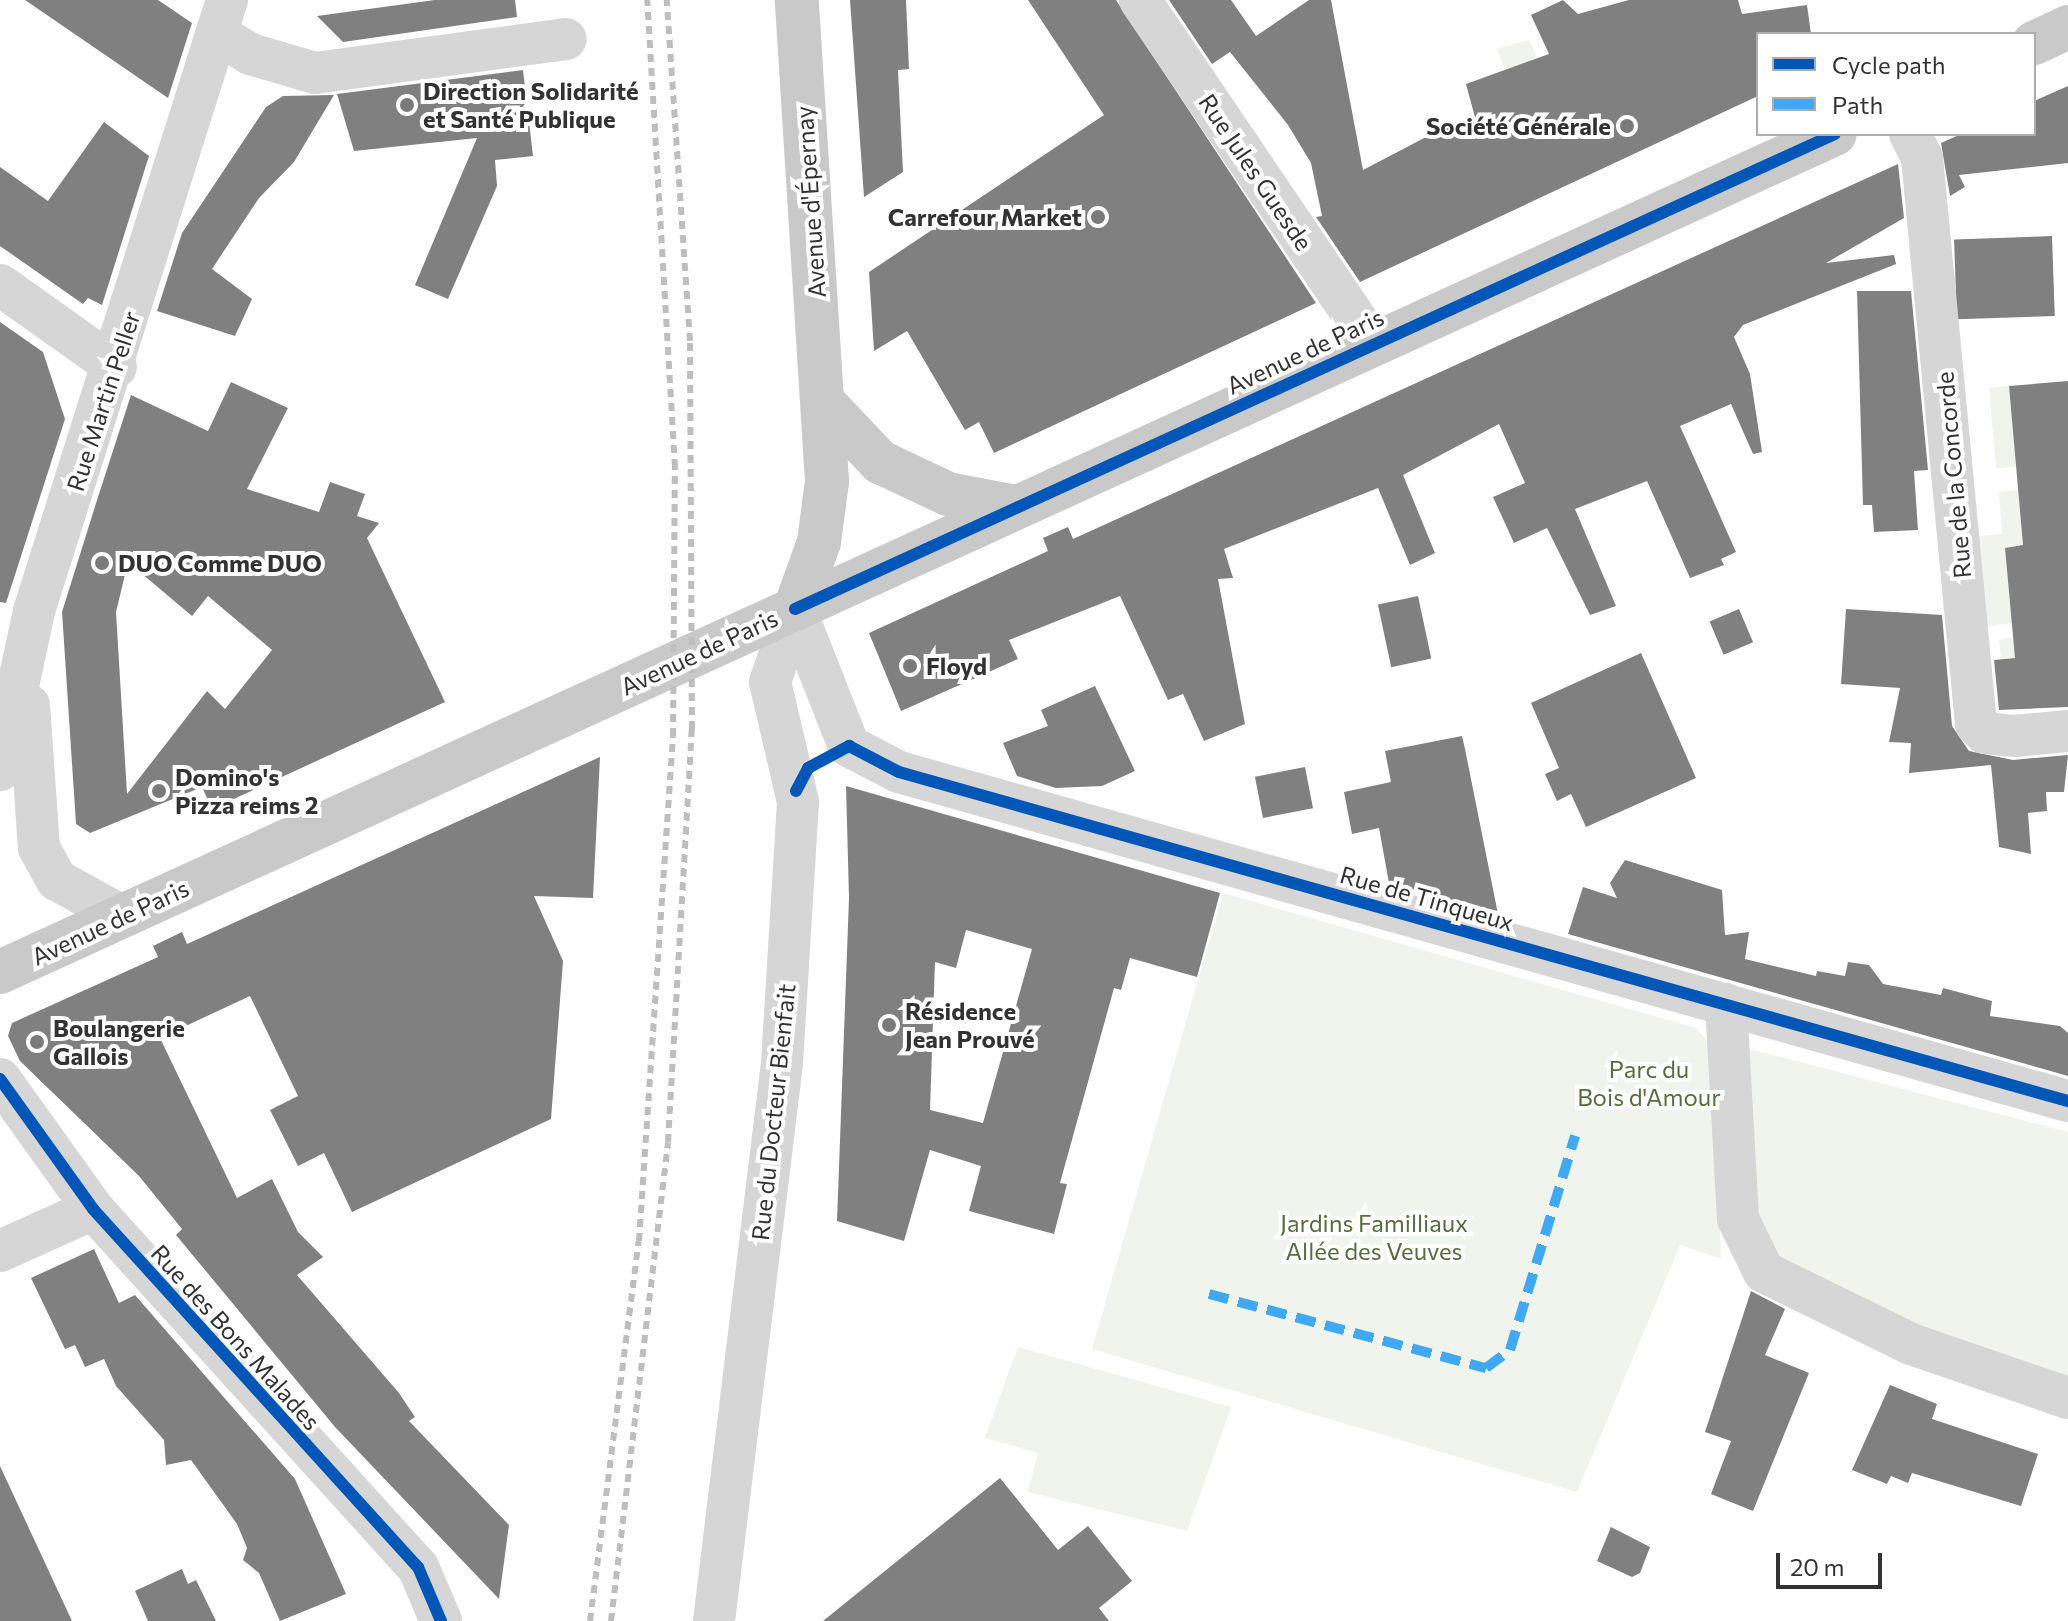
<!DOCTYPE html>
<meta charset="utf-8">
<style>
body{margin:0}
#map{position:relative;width:2068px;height:1621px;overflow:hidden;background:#fff;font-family:Commissioner,sans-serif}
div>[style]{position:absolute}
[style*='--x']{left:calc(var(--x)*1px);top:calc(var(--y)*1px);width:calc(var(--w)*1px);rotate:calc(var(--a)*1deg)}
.green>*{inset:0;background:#f1f4ed;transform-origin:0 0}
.building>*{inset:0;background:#808080;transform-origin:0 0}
.minor>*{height:42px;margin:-21px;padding:0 21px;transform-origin:21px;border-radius:21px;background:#d6d6d6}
.major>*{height:44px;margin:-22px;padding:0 22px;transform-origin:22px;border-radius:22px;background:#c9c9c9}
.rail>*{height:6px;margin-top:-3px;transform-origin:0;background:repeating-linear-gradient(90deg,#bebebe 0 8px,transparent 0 14px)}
.quiet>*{height:10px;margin-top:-5px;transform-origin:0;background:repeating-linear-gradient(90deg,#3fa9f5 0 20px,transparent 0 30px)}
.cycleway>*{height:12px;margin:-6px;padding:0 6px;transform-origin:6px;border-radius:6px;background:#0057b8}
.dots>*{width:22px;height:22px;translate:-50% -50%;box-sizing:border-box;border:4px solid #fff;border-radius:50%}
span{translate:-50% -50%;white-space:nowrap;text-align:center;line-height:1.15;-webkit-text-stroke:8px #fff;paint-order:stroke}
.poi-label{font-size:24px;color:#323232;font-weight:700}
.left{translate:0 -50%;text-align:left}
.right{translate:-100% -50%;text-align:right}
.street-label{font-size:24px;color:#323232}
.park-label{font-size:24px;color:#576d3f}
.legend{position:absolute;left:1756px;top:32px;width:280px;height:104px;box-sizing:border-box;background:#fff;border:2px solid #adadad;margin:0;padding:10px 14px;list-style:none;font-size:24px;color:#323232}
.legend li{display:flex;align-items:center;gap:16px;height:40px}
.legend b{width:40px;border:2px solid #adadad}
.scale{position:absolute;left:1776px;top:1553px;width:106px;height:36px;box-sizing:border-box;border:4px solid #323232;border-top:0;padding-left:10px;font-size:24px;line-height:28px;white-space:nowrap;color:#323232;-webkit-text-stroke:6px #fff;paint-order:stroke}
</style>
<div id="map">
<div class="green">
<div style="clip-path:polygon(1529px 40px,1543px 71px,1514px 93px,1497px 49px)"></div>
<div style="left:2009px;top:386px;width:81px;height:20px;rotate:85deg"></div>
<div style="clip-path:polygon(2018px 490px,2023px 545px,2005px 548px,2010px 606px,2022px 622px,1979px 627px,1972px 537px,2002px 534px,1999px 492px)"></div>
<div style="clip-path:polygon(2032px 634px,2068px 653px,2001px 659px,1999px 640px)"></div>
<div style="clip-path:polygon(1223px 893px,1696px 1028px,1712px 1047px,1721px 1259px,1680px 1245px,1577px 1492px,1092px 1349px)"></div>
<div style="clip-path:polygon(1746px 1048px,2068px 1132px,2068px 1388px,1778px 1271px,1761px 1246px)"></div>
<div style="clip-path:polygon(1018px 1347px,1231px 1407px,1187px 1531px,1028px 1492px,1038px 1453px,985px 1438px)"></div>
</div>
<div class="building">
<div style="clip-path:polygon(25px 0,158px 0,192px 23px,168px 98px)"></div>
<div style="clip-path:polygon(435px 0,515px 0,517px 17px,343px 42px,317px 16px)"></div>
<div style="clip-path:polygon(850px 0,906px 0,909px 69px,898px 70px,903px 172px,864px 197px)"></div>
<div style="clip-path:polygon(1028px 0,1116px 0,1316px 303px,994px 453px,979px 422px,965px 430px,907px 331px,874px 351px,869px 272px,1104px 115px)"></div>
<div style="clip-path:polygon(1169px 0,1231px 0,1256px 36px,1309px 0,1331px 0,1363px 170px,1428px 136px,1426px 130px,1476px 121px,1466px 84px,1549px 54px,1531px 15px,1563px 0,1578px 14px,1629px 0,1738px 0,1742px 14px,1807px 5px,1811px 34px,1758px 34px,1758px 96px,1360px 282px,1316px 217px,1322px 216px,1311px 163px,1288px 125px,1230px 52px,1212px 64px)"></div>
<div style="clip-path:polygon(523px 70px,533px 156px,495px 160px,497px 186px,448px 299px,415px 285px,477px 138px,354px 151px,337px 94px)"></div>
<div style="clip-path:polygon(2068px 86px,2068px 163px,1959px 175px,1965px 187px,1950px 196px,1941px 143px,1961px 134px,2034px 134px,2034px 101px)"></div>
<div style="clip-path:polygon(334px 95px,294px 162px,259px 198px,212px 269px,252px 299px,235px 336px,157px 311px,182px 233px,266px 107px,283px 96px)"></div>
<div style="clip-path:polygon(104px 122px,149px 156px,102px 305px,88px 298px,83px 304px,0 246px,0 167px,48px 201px)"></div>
<div style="clip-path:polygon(1898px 164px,1904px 218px,1826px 263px,1894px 255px,1896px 264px,1743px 325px,1734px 337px,1750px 374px,1762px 452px,1753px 454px,1731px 404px,1680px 426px,1736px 552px,1721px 559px,1724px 565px,1690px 578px,1647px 481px,1575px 509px,1616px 606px,1590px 615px,1547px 528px,1514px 543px,1493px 497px,1525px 483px,1499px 424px,1403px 475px,1435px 553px,1410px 565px,1378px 488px,1224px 549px,1233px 578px,1218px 579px,1245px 724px,1204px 741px,1183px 694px,1168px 700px,1120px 596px,1009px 640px,1018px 659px,901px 711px,869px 633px,1048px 551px,1043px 538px,1068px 527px,1073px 539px)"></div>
<div style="left:2052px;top:236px;width:80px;height:98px;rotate:88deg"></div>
<div style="clip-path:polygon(1857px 291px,1911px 291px,1928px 470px,1914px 471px,1918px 530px,1874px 532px,1872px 505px,1863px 505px)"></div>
<div style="clip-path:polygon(0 322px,43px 352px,65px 419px,6px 603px,0 602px)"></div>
<div style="clip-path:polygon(2068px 381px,2068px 707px,1999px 710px,1994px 660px,2015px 658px,2005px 548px,2023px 545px,2009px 386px)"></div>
<div style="clip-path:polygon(evenodd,231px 382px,288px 408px,247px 489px,319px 512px,330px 482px,365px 494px,357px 516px,379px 523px,367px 538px,445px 702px,212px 809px,202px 787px,90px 833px,76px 824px,62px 612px,98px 497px,131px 395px,208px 431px,231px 382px,128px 562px,192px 616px,208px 596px,272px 650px,225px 709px,207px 691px,127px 794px,116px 612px,128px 562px)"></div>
<div style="left:1418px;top:596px;width:64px;height:41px;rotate:78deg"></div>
<div style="left:1739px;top:609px;width:36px;height:32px;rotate:67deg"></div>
<div style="clip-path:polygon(1846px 609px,1942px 615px,1952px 726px,1969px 751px,2013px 760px,2068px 755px,2064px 792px,2046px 792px,2047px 811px,2028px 813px,2031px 854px,1999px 847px,1991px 765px,1909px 773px,1911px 743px,1889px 742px,1900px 688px,1841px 684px)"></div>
<div style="clip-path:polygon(1641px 653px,1696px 778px,1586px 827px,1571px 794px,1557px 801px,1545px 774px,1559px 768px,1531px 703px)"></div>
<div style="clip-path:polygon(1095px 686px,1135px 771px,1102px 786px,1056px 788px,1017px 776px,1003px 743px,1048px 726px,1041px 710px)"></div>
<div style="clip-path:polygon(1462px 736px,1465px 749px,1498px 914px,1389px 883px,1379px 828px,1352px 834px,1344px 792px,1391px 782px,1385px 751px)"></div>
<div style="clip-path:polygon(600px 757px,593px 898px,534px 896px,563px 961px,551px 1119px,352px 1212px,324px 1153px,298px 1166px,270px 1110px,298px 1096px,250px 996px,160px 1038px,237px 1198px,272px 1179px,298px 1232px,323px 1257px,297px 1275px,399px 1393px,415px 1417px,409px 1421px,509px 1525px,499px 1599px,335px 1427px,176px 1235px,182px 1229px,139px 1176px,20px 1061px,8px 1036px,12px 1023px,158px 957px,153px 946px,182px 932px,187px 944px)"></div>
<div style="left:1305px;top:767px;width:42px;height:51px;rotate:79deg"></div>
<div style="clip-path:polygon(evenodd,846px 786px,1220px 893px,1197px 977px,1130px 958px,1121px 990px,1114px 988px,1060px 1183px,1067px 1184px,1054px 1234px,969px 1211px,981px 1166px,930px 1150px,904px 1241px,837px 1221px,849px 898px,846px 786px,966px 930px,1032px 949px,983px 1123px,930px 1110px,935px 962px,956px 968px,966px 930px)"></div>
<div style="clip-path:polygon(1625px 860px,1722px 890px,1725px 935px,1749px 932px,1745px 959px,1816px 976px,1817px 971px,1845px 976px,1848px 962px,1869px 965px,1883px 984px,1941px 995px,1943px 988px,1992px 1001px,1990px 1016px,2060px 1026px,2068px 1033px,2068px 1076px,1568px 934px,1583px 887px,1617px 898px,1610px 883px)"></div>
<div style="clip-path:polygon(94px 1249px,119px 1303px,135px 1295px,295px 1479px,346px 1594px,280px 1621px,259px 1573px,243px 1560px,247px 1548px,237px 1524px,191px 1460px,166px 1465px,164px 1440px,116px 1386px,104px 1359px,85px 1367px,75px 1345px,65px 1349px,31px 1278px)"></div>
<div style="clip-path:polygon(1751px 1291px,1785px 1309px,1765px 1355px,1809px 1373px,1753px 1511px,1711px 1494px,1731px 1441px,1705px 1432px)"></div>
<div style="clip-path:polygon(1890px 1385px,1937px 1404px,1932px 1419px,2038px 1454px,2021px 1506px,1912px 1473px,1908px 1483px,1891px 1476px,1887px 1484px,1852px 1470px)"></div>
<div style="clip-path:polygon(0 1466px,72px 1621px,0 1621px)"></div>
<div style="clip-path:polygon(1000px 1478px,1058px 1550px,1088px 1526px,1132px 1581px,1099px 1608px,1109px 1621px,823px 1621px)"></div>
<div style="clip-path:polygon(1611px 1527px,1650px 1547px,1640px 1573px,1632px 1577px,1597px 1561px)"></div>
<div style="clip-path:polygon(182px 1569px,188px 1584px,196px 1580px,216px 1621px,148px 1621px,135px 1591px)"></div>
</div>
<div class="minor">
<div style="--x:1140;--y:0;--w:415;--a:55.9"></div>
<div style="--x:217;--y:34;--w:39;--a:31"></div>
<div style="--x:250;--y:54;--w:68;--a:16.3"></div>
<div style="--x:315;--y:73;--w:253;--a:-7.7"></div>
<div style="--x:1910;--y:134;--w:27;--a:63"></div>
<div style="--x:1922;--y:158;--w:569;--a:84.55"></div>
<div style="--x:1976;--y:724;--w:13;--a:45"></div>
<div style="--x:1985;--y:733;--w:30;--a:6"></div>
<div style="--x:2015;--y:736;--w:53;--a:-5.4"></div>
<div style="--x:0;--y:285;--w:142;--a:35.3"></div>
<div style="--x:795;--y:609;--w:147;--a:68.5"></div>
<div style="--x:849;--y:746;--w:56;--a:27.5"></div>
<div style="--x:899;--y:772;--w:1214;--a:15.72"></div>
<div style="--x:29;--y:705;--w:143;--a:86"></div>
<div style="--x:39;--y:848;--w:37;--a:61"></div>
<div style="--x:57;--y:880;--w:74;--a:29"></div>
<div style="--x:0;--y:770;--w:163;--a:-77.9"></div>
<div style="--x:34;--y:611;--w:641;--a:-72.47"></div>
<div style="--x:1726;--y:1004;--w:215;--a:86.8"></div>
<div style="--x:1738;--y:1219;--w:59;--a:63.9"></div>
<div style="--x:1764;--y:1272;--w:164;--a:26.1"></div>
<div style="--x:1911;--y:1344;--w:166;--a:19"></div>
<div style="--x:0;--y:1079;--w:160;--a:54.4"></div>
<div style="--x:93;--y:1209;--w:484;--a:47.8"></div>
<div style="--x:418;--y:1567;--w:59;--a:66.9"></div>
<div style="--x:0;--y:1251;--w:102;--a:-24.3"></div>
<div style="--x:714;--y:1621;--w:562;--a:-83.05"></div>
<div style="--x:782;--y:1063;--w:261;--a:-86.5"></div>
<div style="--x:798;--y:802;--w:123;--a:-103.1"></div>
<div style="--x:770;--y:682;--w:77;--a:-71.1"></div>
</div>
<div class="major">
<div style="--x:2034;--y:43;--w:38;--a:-25"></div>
<div style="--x:825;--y:404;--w:80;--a:46.5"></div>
<div style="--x:880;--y:462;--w:75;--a:25.2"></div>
<div style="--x:948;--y:494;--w:69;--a:10.8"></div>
<div style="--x:795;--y:609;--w:71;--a:-70.3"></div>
<div style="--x:819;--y:542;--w:62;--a:-82.5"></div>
<div style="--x:827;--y:481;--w:482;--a:-93.6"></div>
<div style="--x:0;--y:972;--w:2017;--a:-24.55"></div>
</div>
<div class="rail">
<div style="--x:590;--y:1621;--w:383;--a:-82.7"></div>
<div style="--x:639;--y:1241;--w:506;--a:-86.15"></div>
<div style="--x:673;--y:736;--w:269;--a:-89.6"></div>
<div style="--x:675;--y:467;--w:468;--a:-93.4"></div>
<div style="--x:611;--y:1621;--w:482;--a:-83.2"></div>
<div style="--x:668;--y:1142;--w:414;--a:-86.7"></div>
<div style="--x:692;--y:729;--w:388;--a:-90.3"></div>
<div style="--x:690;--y:341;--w:342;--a:-93.9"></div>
</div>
<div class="quiet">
<div style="--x:1209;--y:1294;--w:287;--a:15"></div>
<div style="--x:1486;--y:1368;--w:30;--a:-37"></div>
<div style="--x:1510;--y:1350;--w:224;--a:-73.1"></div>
</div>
<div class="cycleway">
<div style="--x:795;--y:609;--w:1143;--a:-24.55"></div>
<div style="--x:796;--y:791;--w:26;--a:-62"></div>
<div style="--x:808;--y:768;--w:47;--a:-28.2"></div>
<div style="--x:849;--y:746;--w:56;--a:27.5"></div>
<div style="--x:899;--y:772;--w:1214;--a:15.72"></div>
<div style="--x:0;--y:1079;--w:160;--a:54.4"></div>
<div style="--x:93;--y:1209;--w:484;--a:47.8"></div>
<div style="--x:418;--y:1567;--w:59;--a:66.9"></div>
</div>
<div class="dots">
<div style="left:407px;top:105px;background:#7a7a7a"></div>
<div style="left:1627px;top:126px;background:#7a7a7a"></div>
<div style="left:1098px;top:217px;background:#7a7a7a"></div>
<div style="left:102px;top:563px;background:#7a7a7a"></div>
<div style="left:910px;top:666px;background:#7a7a7a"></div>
<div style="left:159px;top:791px;background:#7a7a7a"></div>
<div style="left:889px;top:1025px;background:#7a7a7a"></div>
<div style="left:37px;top:1042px;background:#7a7a7a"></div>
</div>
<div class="poi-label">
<span class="left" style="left:423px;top:105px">Direction Solidarité<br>et Santé Publique</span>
<span class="right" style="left:1611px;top:126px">Société Générale</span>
<span class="right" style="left:1082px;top:217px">Carrefour Market</span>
<span class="left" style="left:118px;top:563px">DUO Comme DUO</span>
<span class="left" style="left:926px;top:666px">Floyd</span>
<span class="left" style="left:175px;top:791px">Domino's<br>Pizza reims 2</span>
<span class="left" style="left:905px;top:1025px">Résidence<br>Jean Prouvé</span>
<span class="left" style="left:53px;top:1042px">Boulangerie<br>Gallois</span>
</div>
<div class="street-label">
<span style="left:1256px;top:172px;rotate:56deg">Rue Jules Guesde</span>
<span style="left:810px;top:202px;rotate:-94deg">Avenue d'Épernay</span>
<span style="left:1305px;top:351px;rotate:-25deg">Avenue de Paris</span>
<span style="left:103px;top:401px;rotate:-72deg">Rue Martin Peller</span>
<span style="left:1953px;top:475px;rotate:-95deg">Rue de la Concorde</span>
<span style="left:699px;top:652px;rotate:-25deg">Avenue de Paris</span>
<span style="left:1427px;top:898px;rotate:16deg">Rue de Tinqueux</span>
<span style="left:110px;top:922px;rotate:-25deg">Avenue de Paris</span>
<span style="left:773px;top:1112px;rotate:-84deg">Rue du Docteur Bienfait</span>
<span style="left:236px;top:1337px;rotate:48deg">Rue des Bons Malades</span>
</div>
<div class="park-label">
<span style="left:1649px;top:1083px">Parc du<br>Bois d'Amour</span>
<span style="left:1374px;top:1237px">Jardins Familliaux<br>Allée des Veuves</span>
</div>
<ul class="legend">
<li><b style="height:10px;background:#0057b8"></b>Cycle path</li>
<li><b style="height:10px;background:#3fa9f5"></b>Path</li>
</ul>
<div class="scale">20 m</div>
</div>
